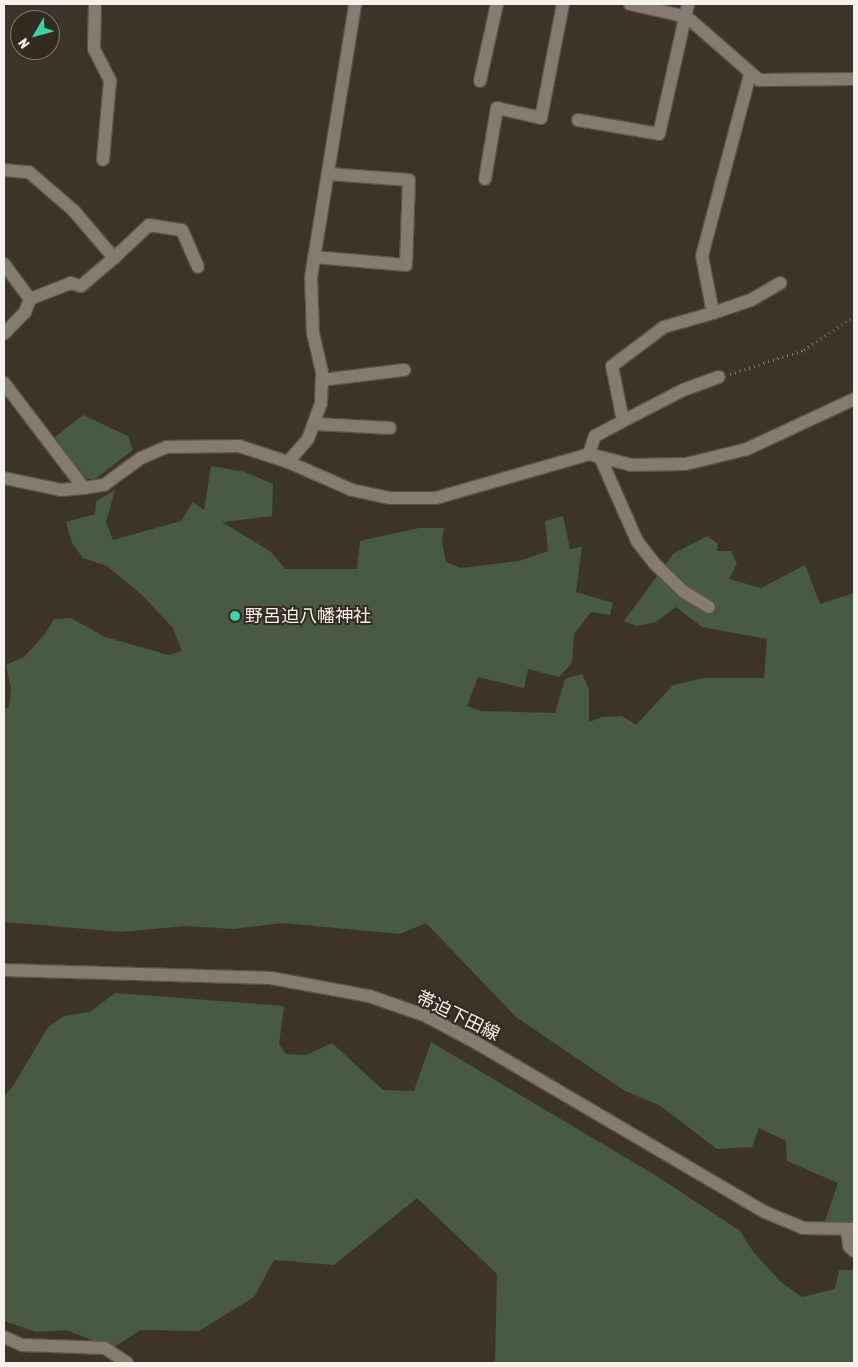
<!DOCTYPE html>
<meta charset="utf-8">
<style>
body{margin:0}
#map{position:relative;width:858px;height:1367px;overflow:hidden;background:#3d3429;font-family:"Asap Condensed","Noto Sans JP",sans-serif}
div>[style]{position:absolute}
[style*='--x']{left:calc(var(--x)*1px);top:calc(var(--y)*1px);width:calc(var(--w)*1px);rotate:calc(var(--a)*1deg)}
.green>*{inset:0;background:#485a42}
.path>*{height:2.5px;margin-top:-1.25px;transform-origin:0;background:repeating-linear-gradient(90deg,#837b72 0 1px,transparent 0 5px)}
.roads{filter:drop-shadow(1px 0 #5b534a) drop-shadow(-1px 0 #5b534a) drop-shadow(0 1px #5b534a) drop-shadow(0 -1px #5b534a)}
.minor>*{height:12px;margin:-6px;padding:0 6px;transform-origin:6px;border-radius:6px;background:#857b6f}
.secondary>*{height:12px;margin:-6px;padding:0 6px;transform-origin:6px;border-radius:6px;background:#857b6f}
.dots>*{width:14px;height:14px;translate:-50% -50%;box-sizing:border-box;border:2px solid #332a20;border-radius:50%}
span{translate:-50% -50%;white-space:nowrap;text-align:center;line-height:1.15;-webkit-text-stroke:4px #332a20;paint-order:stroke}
.poi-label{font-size:18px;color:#f6f1ea}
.left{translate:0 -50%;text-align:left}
.street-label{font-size:18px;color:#f6f1ea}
.frame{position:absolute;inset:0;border:5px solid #f6f1ea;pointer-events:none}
.north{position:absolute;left:10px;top:10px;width:50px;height:50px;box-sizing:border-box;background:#332a20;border:1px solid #817a71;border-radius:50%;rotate:233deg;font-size:14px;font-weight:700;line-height:20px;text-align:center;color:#f6f1ea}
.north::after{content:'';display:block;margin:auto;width:18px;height:22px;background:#3bd4a4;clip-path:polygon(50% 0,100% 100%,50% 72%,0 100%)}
</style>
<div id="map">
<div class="green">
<div style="clip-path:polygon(83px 415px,128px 436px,133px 450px,95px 479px,87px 479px,54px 438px)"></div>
<div style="clip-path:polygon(211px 466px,245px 472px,273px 484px,272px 516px,222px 522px,271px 552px,285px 569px,357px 569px,360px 541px,419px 528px,444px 528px,442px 542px,446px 562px,461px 568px,519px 561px,548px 551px,545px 521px,563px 516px,570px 549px,582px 547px,576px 592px,613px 603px,610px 615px,591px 612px,574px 634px,572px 663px,559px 677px,528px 669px,524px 688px,478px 677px,467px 706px,481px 711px,555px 713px,565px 679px,582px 674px,589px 689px,589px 722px,602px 717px,622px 716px,636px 725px,673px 685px,704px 678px,764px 678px,767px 639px,702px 627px,676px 607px,656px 622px,637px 626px,624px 621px,673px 554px,707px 536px,718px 544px,717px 551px,731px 551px,737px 563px,729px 579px,761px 588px,805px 565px,820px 604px,854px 593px,854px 1224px,825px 1221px,838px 1183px,787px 1161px,786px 1141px,759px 1128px,752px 1147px,717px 1149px,659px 1105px,625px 1091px,516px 1017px,426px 923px,400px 934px,282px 923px,233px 929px,185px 926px,121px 932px,4px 922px,4px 710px,9px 707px,11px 689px,6px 665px,24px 657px,45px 634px,54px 619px,71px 618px,105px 637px,169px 655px,182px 651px,173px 628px,142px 595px,107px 566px,83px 558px,72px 543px,66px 522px,95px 514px,96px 501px,115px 490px,106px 522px,113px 540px,181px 521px,193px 502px,204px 510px)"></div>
<div style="clip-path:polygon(115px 993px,284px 1006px,279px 1044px,286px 1054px,306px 1055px,332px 1043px,383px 1090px,414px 1091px,431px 1042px,655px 1175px,713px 1213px,740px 1231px,754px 1253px,782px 1283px,802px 1297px,835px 1289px,839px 1270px,854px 1270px,854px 1363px,495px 1363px,497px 1274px,417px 1198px,334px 1265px,274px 1260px,254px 1297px,199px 1331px,140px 1330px,113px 1348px,66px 1330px,36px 1332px,4px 1321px,4px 1096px,13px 1086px,48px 1027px,64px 1016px,90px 1012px)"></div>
</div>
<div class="path">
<div style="--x:730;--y:374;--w:78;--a:-18"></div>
<div style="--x:804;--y:350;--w:60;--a:-34.2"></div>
</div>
<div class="roads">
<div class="minor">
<div style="--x:95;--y:4;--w:45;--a:91.3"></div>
<div style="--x:94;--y:49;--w:36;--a:63"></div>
<div style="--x:110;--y:81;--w:79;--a:95.1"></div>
<div style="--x:630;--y:4;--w:58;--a:12.8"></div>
<div style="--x:687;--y:17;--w:96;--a:41.2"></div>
<div style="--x:759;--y:80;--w:95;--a:-0.6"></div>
<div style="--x:480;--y:81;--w:79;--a:-77.6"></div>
<div style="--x:578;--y:120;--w:82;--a:9.8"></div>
<div style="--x:659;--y:134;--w:133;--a:-77.4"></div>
<div style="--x:4;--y:170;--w:25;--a:5"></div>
<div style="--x:29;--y:172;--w:60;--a:40.9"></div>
<div style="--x:74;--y:211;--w:62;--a:49.6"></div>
<div style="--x:114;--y:258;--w:48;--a:-43.3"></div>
<div style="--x:149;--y:225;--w:33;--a:9"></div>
<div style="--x:182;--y:230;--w:40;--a:66.6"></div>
<div style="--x:485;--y:179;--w:72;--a:-80.4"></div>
<div style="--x:497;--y:108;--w:45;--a:12.8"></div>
<div style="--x:541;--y:118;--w:116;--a:-79.1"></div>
<div style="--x:314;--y:257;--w:92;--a:5"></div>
<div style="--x:406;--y:265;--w:85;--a:-88"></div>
<div style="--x:409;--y:180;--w:81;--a:-175.8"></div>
<div style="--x:4;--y:264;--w:44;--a:53.4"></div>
<div style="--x:30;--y:299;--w:14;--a:111"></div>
<div style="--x:25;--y:312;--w:30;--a:134"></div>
<div style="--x:30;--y:299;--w:44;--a:-21.3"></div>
<div style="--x:71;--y:283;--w:10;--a:17"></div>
<div style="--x:81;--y:286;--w:43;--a:-40.3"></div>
<div style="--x:713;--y:313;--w:40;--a:-18.9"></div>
<div style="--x:751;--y:300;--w:34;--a:-30"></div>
<div style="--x:322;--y:380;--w:83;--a:-7"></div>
<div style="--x:4;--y:383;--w:132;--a:52.7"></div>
<div style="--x:623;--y:421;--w:68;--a:-27.3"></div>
<div style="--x:683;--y:390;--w:38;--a:-20"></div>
<div style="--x:316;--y:424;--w:74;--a:3.1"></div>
<div style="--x:589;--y:454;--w:19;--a:-72"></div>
<div style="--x:595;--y:436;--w:32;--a:-28"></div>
<div style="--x:623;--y:421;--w:56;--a:-101.3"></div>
<div style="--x:612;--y:366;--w:65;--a:-36.9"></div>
<div style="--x:664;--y:327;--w:51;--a:-15.9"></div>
<div style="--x:713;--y:313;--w:58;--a:-100.9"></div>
<div style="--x:702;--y:256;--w:188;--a:-75.2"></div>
<div style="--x:600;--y:457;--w:92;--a:66.2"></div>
<div style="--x:637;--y:541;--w:29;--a:52"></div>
<div style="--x:655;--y:564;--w:40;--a:44"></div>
<div style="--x:684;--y:592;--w:29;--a:31"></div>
<div style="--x:288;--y:462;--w:30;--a:-49"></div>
<div style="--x:308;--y:439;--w:38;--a:-70"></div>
<div style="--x:321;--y:403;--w:31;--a:-88"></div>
<div style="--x:322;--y:372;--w:39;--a:-103"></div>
<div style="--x:313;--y:334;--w:57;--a:-92"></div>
<div style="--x:311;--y:277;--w:277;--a:-80.8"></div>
<div style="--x:4;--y:478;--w:58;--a:11.9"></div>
<div style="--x:61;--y:490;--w:23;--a:-5"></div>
<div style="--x:84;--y:488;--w:20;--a:-9"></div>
<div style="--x:104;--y:485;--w:46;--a:-36.1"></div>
<div style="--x:141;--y:458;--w:28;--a:-23"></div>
<div style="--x:167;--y:447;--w:72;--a:-0.8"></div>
<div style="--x:239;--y:446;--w:52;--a:18.1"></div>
<div style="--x:288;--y:462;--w:70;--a:23.6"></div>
<div style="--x:352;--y:490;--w:39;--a:12"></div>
<div style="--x:390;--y:498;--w:46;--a:0"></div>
<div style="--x:436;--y:498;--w:159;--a:-16"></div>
<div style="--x:589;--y:454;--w:43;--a:14.7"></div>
<div style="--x:631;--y:465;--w:55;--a:-1"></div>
<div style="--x:686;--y:464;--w:63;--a:-13.8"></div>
<div style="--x:747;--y:449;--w:118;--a:-25"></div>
<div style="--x:847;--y:1231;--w:15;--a:82"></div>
<div style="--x:849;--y:1246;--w:7;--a:45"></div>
<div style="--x:4;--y:1337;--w:20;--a:24"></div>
<div style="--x:22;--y:1345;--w:83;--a:2.1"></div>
<div style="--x:105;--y:1348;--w:27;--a:34"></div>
</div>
<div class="secondary">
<div style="--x:4;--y:970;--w:267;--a:1.7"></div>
<div style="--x:271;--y:978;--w:100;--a:10.4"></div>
<div style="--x:369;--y:996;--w:58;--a:19.1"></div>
<div style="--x:424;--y:1015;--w:58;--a:27.9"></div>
<div style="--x:475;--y:1042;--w:336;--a:30.4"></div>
<div style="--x:765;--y:1212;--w:41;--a:22.8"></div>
<div style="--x:803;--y:1228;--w:51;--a:1.1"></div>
</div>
</div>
<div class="dots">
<div style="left:235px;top:616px;background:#3bd4a4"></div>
</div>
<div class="poi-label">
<span class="left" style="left:245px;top:616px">野呂迫八幡神社</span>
</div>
<div class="street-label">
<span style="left:458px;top:1016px;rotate:26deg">帯迫下田線</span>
</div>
<div class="frame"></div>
<div class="north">N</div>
</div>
